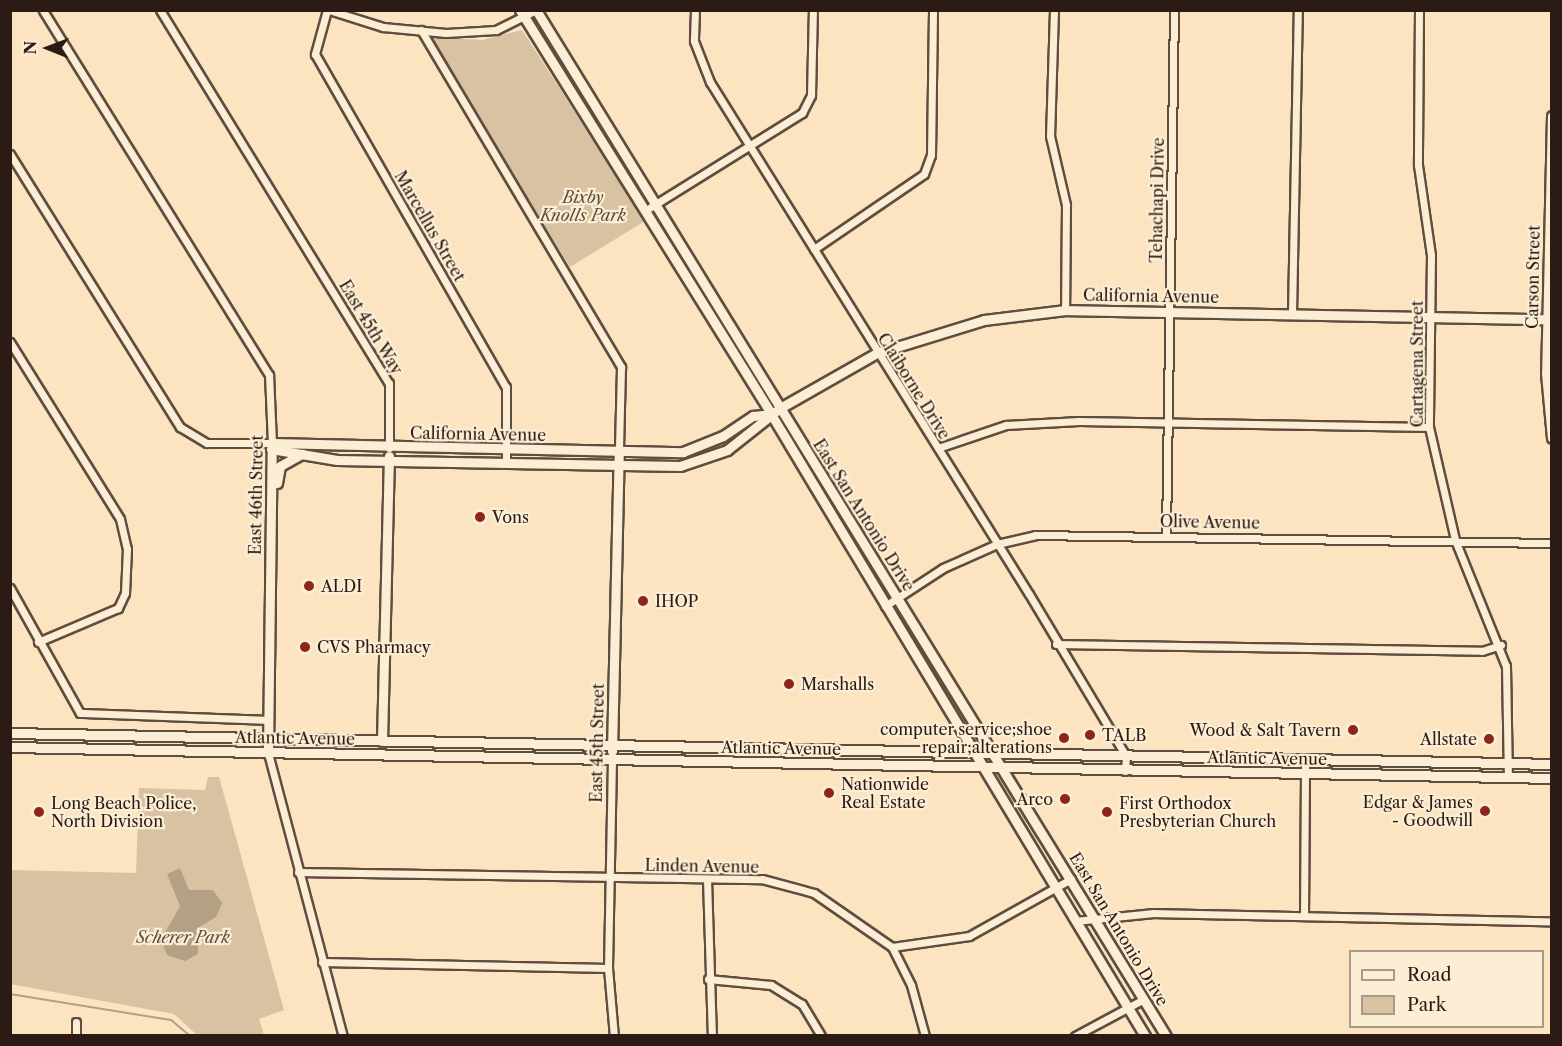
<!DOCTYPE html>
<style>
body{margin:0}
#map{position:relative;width:1562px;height:1046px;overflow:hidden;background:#fbe4bf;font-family:"Libre Caslon Text",serif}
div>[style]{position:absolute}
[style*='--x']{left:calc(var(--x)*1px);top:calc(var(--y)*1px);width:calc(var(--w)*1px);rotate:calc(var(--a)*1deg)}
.green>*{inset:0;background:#d8c2a2}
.water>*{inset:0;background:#b4a085}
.stream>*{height:2px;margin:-1px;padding:0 1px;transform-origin:1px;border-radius:1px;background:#b4a085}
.roads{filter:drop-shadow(2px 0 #5f4d3f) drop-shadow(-2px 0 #5f4d3f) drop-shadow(0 2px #5f4d3f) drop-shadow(0 -2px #5f4d3f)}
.street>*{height:7px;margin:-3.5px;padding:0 3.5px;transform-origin:3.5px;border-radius:3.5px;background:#fcedd5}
.secondary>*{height:9px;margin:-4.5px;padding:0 4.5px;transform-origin:4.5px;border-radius:4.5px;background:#fcedd5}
.dots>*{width:16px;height:16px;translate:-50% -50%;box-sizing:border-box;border:3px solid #fcedd5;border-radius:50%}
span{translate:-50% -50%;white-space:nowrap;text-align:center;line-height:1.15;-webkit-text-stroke:4.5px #fcedd5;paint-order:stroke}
.park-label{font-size:16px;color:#5f4d3f;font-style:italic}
.street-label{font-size:16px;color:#2b1b14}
.poi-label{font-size:16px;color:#2b1b14}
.left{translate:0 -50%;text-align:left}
.right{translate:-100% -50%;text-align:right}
.frame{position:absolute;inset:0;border:12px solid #2b1b14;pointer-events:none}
.legend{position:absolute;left:1349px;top:950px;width:195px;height:78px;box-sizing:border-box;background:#fcedd5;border:2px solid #a89988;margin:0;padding:8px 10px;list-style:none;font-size:18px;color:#2b1b14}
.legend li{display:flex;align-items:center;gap:12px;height:30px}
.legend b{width:30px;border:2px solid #a89988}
.north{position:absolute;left:18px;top:18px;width:60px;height:60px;-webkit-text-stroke:4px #fcedd5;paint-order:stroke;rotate:271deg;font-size:16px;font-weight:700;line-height:24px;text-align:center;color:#2b1b14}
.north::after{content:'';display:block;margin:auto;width:21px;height:27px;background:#2b1b14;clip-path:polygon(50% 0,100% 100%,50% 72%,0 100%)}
</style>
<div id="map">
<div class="green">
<div style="clip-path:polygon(522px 30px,645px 221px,570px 267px,429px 37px,483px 40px)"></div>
<div style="clip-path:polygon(208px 777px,219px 777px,284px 1010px,259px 1019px,264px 1035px,197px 1035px,174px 1014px,10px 984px,10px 870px,136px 873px,139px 788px,205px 790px)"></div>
</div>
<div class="water">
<div style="clip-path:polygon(180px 868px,189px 890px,213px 890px,222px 903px,216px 917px,198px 928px,198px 954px,185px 961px,167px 955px,161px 940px,180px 906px,167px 874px)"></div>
</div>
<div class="stream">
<div style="--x:10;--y:994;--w:163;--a:9.2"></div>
<div style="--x:171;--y:1020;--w:25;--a:40"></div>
</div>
<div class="roads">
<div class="street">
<div style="--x:160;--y:10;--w:438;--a:58.5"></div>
<div style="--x:389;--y:383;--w:65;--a:90"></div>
<div style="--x:327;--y:10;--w:46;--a:105.3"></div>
<div style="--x:315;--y:54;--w:384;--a:60.2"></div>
<div style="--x:506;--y:387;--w:76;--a:90"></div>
<div style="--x:329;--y:10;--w:57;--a:17.5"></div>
<div style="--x:383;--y:27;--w:63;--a:5.4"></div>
<div style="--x:446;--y:33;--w:50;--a:-3.4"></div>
<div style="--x:496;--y:30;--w:45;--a:-26.6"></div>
<div style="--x:695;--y:10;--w:31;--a:92"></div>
<div style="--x:694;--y:41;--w:44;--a:68.7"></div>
<div style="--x:710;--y:82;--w:603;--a:58.08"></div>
<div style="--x:1029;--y:594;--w:189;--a:59.1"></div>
<div style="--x:1126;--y:756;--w:15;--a:94"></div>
<div style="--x:1054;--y:10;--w:126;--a:91.8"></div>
<div style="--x:1050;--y:136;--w:71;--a:76.9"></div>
<div style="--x:1066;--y:205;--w:105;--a:90.5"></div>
<div style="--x:1419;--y:10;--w:155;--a:90.4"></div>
<div style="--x:1418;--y:165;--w:91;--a:81.8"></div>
<div style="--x:1431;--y:255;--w:172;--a:90.7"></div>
<div style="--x:1429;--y:427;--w:116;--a:77"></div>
<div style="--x:1455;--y:540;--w:136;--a:68"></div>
<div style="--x:1506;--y:666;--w:111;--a:89"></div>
<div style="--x:421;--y:30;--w:392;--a:59.3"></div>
<div style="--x:621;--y:367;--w:84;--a:91.4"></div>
<div style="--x:10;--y:154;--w:322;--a:58.1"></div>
<div style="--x:180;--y:427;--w:31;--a:31"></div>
<div style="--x:207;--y:443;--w:65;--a:0"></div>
<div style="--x:272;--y:443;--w:68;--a:-92.5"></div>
<div style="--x:269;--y:375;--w:429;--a:-121.8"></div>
<div style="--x:646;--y:210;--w:184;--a:-31.9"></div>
<div style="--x:802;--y:113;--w:20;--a:-63"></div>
<div style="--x:811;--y:95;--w:85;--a:-88.7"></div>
<div style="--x:814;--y:249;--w:133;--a:-34.3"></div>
<div style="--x:924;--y:174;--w:20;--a:-70"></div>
<div style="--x:931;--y:155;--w:145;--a:-89.2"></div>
<div style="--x:1292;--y:314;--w:304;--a:-88.9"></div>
<div style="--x:10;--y:342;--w:208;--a:58.1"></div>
<div style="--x:120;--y:519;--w:31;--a:77"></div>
<div style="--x:127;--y:549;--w:44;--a:92.6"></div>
<div style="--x:125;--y:593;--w:17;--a:115"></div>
<div style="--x:118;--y:608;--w:87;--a:157"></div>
<div style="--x:938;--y:448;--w:72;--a:-18.7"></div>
<div style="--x:1006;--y:425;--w:73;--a:-3.1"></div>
<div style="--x:1079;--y:421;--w:350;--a:1"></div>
<div style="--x:1166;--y:535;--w:525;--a:-89.13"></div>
<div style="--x:10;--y:588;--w:143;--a:60.8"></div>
<div style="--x:80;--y:713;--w:187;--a:2.1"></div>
<div style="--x:885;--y:606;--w:69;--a:-33.2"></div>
<div style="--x:943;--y:568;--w:59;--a:-24"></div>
<div style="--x:997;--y:544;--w:39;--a:-13"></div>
<div style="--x:1035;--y:535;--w:517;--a:0.89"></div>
<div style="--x:1056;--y:644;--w:426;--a:0.9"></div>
<div style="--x:1482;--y:651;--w:20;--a:-18"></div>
<div style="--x:268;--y:753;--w:293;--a:75.2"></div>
<div style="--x:612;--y:759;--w:209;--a:91.1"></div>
<div style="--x:608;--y:968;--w:68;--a:85"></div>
<div style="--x:298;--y:872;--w:464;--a:0.9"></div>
<div style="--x:762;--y:879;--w:54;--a:15.1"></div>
<div style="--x:814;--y:893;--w:95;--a:34.7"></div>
<div style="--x:892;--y:947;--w:78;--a:-8.1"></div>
<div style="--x:969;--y:936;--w:117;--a:-29.2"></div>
<div style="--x:707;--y:879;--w:157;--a:88.2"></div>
<div style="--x:1304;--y:916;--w:158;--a:-89.6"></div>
<div style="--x:1075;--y:921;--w:79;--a:-5.8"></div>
<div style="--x:1154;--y:913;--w:398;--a:1.2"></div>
<div style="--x:892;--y:947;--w:42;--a:63.4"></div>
<div style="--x:911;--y:985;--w:53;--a:74.6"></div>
<div style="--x:322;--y:962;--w:286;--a:1.2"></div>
<div style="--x:708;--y:979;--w:63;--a:5.4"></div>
<div style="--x:771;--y:985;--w:36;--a:32"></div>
<div style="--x:802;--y:1004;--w:37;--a:59"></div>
<div style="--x:76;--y:1022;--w:14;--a:90"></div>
<div style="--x:1075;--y:1036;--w:78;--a:-28.2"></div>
</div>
<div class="secondary">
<div style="--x:520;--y:10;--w:476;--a:58.1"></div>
<div style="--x:771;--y:414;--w:726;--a:58.98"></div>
<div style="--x:536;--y:10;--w:1204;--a:58.45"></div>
<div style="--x:1552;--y:116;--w:257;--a:91.3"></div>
<div style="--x:1546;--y:373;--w:65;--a:84.7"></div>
<div style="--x:271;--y:449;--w:67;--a:9.5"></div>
<div style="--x:337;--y:460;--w:343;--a:1"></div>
<div style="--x:680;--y:466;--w:50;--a:-18.8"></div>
<div style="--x:727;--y:450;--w:68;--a:-38.4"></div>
<div style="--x:780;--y:408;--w:112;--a:-29.6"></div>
<div style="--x:877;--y:353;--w:112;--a:-17.1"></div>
<div style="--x:984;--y:320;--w:82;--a:-7"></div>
<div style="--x:1065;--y:310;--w:487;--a:1.1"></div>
<div style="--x:277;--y:483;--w:17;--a:-80"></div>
<div style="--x:280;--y:466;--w:25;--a:-29"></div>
<div style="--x:10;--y:733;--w:1542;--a:1.15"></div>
<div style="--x:382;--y:741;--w:285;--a:-88.6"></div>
<div style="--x:10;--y:747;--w:1542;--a:1.15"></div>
<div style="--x:612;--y:751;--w:300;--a:-88.7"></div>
<div style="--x:268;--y:753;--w:310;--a:-89.3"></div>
<div style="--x:272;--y:443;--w:411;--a:1.3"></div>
<div style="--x:683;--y:452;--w:43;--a:-21.8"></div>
<div style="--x:723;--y:436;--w:36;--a:-34"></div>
<div style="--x:753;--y:416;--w:18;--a:-6"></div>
</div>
</div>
<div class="dots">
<div style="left:480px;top:517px;background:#8f2418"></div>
<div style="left:309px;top:586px;background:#8f2418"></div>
<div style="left:643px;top:601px;background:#8f2418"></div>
<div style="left:305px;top:647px;background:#8f2418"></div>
<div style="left:789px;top:684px;background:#8f2418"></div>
<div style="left:1353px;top:730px;background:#8f2418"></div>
<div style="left:1090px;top:735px;background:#8f2418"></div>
<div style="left:1064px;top:738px;background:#8f2418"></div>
<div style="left:1489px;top:739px;background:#8f2418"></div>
<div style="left:829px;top:793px;background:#8f2418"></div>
<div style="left:1065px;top:799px;background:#8f2418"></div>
<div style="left:1485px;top:811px;background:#8f2418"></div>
<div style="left:39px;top:812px;background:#8f2418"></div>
<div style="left:1107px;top:812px;background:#8f2418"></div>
</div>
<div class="park-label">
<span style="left:583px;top:206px">Bixby<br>Knolls Park</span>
<span style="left:183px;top:937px">Scherer Park</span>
</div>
<div class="street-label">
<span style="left:1157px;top:200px;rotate:-89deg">Tehachapi Drive</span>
<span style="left:430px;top:226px;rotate:60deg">Marcellus Street</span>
<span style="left:1533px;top:277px;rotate:-89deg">Carson Street</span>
<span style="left:1151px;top:296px;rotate:1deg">California Avenue</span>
<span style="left:371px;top:327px;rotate:59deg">East 45th Way</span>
<span style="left:1417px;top:364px;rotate:-90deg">Cartagena Street</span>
<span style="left:914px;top:386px;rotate:58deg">Claiborne Drive</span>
<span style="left:478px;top:434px;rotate:1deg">California Avenue</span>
<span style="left:256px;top:495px;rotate:-89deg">East 46th Street</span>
<span style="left:864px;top:515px;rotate:58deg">East San Antonio Drive</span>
<span style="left:1210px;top:522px;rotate:1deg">Olive Avenue</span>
<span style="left:295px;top:738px;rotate:1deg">Atlantic Avenue</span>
<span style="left:597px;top:743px;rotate:-89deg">East 45th Street</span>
<span style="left:781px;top:748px;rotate:1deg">Atlantic Avenue</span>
<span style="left:1267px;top:758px;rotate:1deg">Atlantic Avenue</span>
<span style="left:702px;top:866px;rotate:1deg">Linden Avenue</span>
<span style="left:1119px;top:929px;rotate:59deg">East San Antonio Drive</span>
</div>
<div class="poi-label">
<span class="left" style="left:492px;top:517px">Vons</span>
<span class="left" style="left:321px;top:586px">ALDI</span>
<span class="left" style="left:655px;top:601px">IHOP</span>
<span class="left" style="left:317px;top:647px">CVS Pharmacy</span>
<span class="left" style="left:801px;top:684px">Marshalls</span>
<span class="right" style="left:1052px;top:738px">computer service;shoe<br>repair;alterations</span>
<span class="right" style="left:1341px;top:730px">Wood &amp; Salt Tavern</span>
<span class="left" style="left:1102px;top:735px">TALB</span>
<span class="right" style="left:1477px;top:739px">Allstate</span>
<span class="left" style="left:841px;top:793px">Nationwide<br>Real Estate</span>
<span class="right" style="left:1053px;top:799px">Arco</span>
<span class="right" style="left:1473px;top:811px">Edgar &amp; James<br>- Goodwill</span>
<span class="left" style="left:51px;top:812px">Long Beach Police,<br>North Division</span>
<span class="left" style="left:1119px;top:812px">First Orthodox<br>Presbyterian Church</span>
</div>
<div class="frame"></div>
<ul class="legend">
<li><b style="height:8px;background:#fcedd5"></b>Road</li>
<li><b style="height:16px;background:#d8c2a2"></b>Park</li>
</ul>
<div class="north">N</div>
</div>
